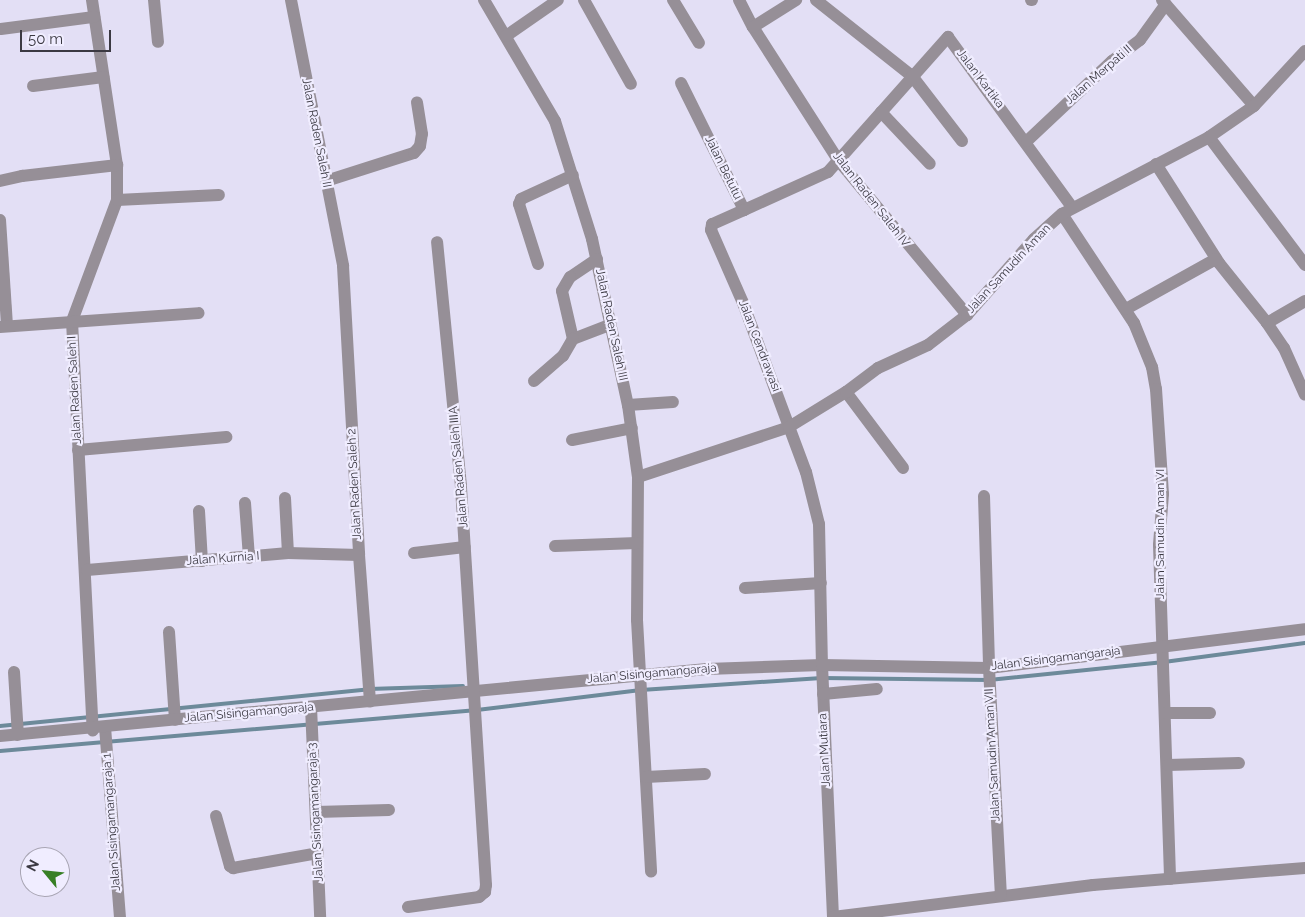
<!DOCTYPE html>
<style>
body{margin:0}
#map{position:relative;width:1305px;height:917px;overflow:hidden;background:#e3dff5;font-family:Raleway,sans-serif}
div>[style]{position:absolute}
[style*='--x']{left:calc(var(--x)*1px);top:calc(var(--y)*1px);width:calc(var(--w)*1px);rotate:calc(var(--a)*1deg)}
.stream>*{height:4px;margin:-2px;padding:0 2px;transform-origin:2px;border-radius:2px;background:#6d8a9a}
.minor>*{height:12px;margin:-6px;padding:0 6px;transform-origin:6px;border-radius:6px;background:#968f97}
span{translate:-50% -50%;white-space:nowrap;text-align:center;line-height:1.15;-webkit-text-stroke:4.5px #f0edff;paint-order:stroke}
.street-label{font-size:12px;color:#3b3942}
.north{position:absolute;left:20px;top:847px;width:50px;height:50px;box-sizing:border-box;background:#f0edff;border:1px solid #a8a5b3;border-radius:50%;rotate:298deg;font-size:14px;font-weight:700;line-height:20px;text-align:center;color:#3b3942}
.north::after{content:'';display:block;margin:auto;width:18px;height:22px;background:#377f25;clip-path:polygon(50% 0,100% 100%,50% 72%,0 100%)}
.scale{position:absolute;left:20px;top:30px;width:91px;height:22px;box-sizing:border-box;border:2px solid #3b3942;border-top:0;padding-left:6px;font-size:15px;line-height:18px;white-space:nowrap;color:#3b3942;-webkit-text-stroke:4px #f0edff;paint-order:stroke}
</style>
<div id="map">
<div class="stream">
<div style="--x:0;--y:726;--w:371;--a:-5.7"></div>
<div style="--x:369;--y:689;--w:94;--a:-1.8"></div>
<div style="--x:0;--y:751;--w:479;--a:-4.9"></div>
<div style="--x:477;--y:710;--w:165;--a:-7"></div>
<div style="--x:641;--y:690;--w:181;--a:-3.8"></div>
<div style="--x:822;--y:678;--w:167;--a:0.7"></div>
<div style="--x:989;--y:680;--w:176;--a:-5.9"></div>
<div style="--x:1164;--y:662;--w:142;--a:-7.7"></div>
</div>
<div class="minor">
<div style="--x:92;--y:0;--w:167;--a:81.4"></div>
<div style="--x:117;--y:165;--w:35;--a:90"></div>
<div style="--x:117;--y:200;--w:129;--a:110.4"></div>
<div style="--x:72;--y:321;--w:410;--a:87.1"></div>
<div style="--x:154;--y:0;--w:42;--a:84.6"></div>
<div style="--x:291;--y:0;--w:271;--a:78.9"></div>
<div style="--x:343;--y:266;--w:289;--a:86.8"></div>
<div style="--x:359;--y:555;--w:147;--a:85.7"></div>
<div style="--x:484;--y:0;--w:140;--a:59.6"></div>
<div style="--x:555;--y:121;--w:124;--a:72.6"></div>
<div style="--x:592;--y:239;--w:170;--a:77.8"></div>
<div style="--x:628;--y:405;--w:73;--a:82.1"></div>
<div style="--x:638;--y:477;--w:143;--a:90.4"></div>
<div style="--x:637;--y:620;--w:252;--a:86.8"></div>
<div style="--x:584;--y:0;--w:96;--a:60.8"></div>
<div style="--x:673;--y:0;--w:50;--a:58.8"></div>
<div style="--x:739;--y:0;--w:30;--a:63"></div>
<div style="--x:753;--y:27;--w:158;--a:57.4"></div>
<div style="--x:838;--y:160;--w:202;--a:50.2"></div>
<div style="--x:816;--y:0;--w:122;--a:38.4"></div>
<div style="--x:912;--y:76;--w:82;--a:52.4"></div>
<div style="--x:1031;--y:0;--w:1;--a:0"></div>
<div style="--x:1162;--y:0;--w:140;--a:49"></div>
<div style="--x:753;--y:27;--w:51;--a:-32.1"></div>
<div style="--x:1;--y:29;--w:94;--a:-7.4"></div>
<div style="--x:506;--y:36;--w:63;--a:-34.7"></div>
<div style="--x:681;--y:83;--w:142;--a:63.6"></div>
<div style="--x:744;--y:210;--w:92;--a:-24.3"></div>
<div style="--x:828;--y:172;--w:181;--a:-48.4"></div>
<div style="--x:948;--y:37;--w:210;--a:53.9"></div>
<div style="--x:33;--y:86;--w:71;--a:-7.3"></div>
<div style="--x:881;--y:112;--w:71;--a:46.7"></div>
<div style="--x:1209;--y:137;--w:160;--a:53.1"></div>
<div style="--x:1027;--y:141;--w:117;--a:-43.3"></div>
<div style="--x:1112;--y:61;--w:35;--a:-37"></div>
<div style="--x:1140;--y:40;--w:44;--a:-54.2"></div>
<div style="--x:1156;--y:164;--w:117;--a:57.5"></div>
<div style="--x:1219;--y:263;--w:77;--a:51.3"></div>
<div style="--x:1267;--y:323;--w:30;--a:56"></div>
<div style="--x:1284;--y:348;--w:51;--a:65.9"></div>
<div style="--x:0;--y:181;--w:23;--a:-13"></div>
<div style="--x:22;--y:176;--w:96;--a:-6.6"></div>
<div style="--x:326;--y:181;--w:92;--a:-17.7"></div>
<div style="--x:414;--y:153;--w:9;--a:-49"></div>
<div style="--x:420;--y:146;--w:12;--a:-81"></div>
<div style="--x:422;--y:134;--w:32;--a:-99"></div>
<div style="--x:117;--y:200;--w:102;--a:-2.8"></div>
<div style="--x:744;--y:210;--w:35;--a:156"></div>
<div style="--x:712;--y:224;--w:6;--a:99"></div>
<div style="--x:711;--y:230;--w:80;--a:66.3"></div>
<div style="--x:743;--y:303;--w:180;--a:69.6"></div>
<div style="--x:806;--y:472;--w:54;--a:76"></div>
<div style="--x:819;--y:524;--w:141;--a:88.8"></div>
<div style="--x:822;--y:665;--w:252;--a:87.5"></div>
<div style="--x:833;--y:917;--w:262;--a:-7"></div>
<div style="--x:1093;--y:885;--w:213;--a:-4.6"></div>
<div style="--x:1062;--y:214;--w:131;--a:56.6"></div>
<div style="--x:1134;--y:323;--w:48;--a:67.8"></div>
<div style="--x:1152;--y:367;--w:22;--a:80"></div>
<div style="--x:1156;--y:389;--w:105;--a:86.2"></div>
<div style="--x:1163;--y:494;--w:51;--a:94.5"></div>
<div style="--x:1159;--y:545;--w:334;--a:88.1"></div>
<div style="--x:0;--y:220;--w:106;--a:86.2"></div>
<div style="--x:597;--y:259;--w:32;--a:146"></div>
<div style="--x:570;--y:277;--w:16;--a:120"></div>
<div style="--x:562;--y:291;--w:49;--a:77.1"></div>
<div style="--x:573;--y:339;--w:40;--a:-21"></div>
<div style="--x:538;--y:264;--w:63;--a:-107.6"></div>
<div style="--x:519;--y:204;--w:5;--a:-68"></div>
<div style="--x:521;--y:199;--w:57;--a:-24.8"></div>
<div style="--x:1126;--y:309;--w:103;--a:-29.1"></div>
<div style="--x:1267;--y:323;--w:44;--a:-30.1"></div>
<div style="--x:0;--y:327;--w:199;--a:-4"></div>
<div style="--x:534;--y:381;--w:38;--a:-41"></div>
<div style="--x:563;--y:356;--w:20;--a:-60"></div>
<div style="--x:846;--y:392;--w:95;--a:53.1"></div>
<div style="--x:628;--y:405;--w:45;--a:-3.8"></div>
<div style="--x:572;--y:440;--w:61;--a:-11.3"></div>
<div style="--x:78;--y:450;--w:149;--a:-5"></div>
<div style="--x:638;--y:477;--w:159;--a:-18.3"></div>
<div style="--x:789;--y:427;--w:67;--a:-31.6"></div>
<div style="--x:846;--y:392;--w:40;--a:-37"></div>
<div style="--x:878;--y:368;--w:55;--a:-24.7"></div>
<div style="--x:928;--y:345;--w:49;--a:-37.6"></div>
<div style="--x:967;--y:315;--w:101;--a:-48.6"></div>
<div style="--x:1034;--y:239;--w:38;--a:-42"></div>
<div style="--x:1062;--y:214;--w:166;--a:-27.6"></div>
<div style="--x:1209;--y:137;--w:55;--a:-34.6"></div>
<div style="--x:1254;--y:106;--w:75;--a:-47.2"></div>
<div style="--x:984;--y:496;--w:172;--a:88.3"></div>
<div style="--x:989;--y:668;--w:227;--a:87"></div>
<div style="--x:285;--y:498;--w:55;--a:86.9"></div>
<div style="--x:245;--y:503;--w:55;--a:85.8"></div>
<div style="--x:199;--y:511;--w:50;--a:86.6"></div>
<div style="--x:555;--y:546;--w:82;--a:-2.1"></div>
<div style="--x:414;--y:553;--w:51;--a:-6.7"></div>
<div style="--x:87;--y:570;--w:202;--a:-4.8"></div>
<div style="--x:288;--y:553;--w:71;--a:1.6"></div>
<div style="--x:745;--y:588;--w:76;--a:-3.8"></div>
<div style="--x:169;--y:632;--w:88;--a:86.1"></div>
<div style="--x:14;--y:672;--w:63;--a:86.4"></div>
<div style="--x:823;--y:694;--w:54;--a:-5.3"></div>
<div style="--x:311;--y:707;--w:210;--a:87.5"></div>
<div style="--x:1165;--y:713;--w:45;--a:0"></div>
<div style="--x:105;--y:727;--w:191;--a:85.5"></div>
<div style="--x:0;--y:736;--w:710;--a:-5.41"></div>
<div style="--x:707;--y:669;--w:115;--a:-2"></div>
<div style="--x:822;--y:665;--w:167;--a:1"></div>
<div style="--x:989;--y:668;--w:318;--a:-7"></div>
<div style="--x:1168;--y:765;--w:71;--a:-1.6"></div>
<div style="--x:646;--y:777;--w:59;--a:-2.9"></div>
<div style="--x:316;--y:812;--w:73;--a:-1.6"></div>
<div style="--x:216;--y:816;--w:52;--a:74.4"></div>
<div style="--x:230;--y:866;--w:4;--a:34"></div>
<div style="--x:233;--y:868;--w:86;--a:-10"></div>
<div style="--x:408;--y:907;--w:72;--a:-8"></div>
<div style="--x:479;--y:897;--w:8;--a:-40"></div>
<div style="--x:485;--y:892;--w:7;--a:-82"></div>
<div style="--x:486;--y:885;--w:400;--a:-93.6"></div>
<div style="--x:461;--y:486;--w:245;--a:-95.6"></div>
</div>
<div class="street-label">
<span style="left:1099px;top:75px;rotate:-41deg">Jalan Merpati II</span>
<span style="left:980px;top:79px;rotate:53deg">Jalan Kartika</span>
<span style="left:316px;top:133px;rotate:79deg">Jalan Raden Saleh II</span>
<span style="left:723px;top:168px;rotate:64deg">Jalan Betutu</span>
<span style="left:871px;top:200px;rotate:52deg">Jalan Raden Saleh IV</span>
<span style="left:1009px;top:269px;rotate:-47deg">Jalan Samudin Aman</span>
<span style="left:611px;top:325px;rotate:78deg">Jalan Raden Saleh III</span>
<span style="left:759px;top:346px;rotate:69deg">Jalan Cendrawasi</span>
<span style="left:75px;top:390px;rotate:-93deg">Jalan Raden Saleh I</span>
<span style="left:459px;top:467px;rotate:-95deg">Jalan Raden Saleh IIIA</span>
<span style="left:355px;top:484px;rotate:-93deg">Jalan Raden Saleh 2</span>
<span style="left:1161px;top:534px;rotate:-90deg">Jalan Samudin Aman VI</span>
<span style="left:223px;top:559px;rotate:-4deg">Jalan Kurnia I</span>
<span style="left:1056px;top:659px;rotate:-7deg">Jalan Sisingamangaraja</span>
<span style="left:652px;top:674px;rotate:-5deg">Jalan Sisingamangaraja</span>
<span style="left:249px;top:713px;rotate:-5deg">Jalan Sisingamangaraja</span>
<span style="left:825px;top:750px;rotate:-93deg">Jalan Mutiara</span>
<span style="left:993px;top:755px;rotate:-93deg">Jalan Samudin Aman VII</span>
<span style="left:316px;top:812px;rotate:-93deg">Jalan Sisingamangaraja 3</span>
<span style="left:112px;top:822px;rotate:-94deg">Jalan Sisingamangaraja 1</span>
</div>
<div class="north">N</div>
<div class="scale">50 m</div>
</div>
